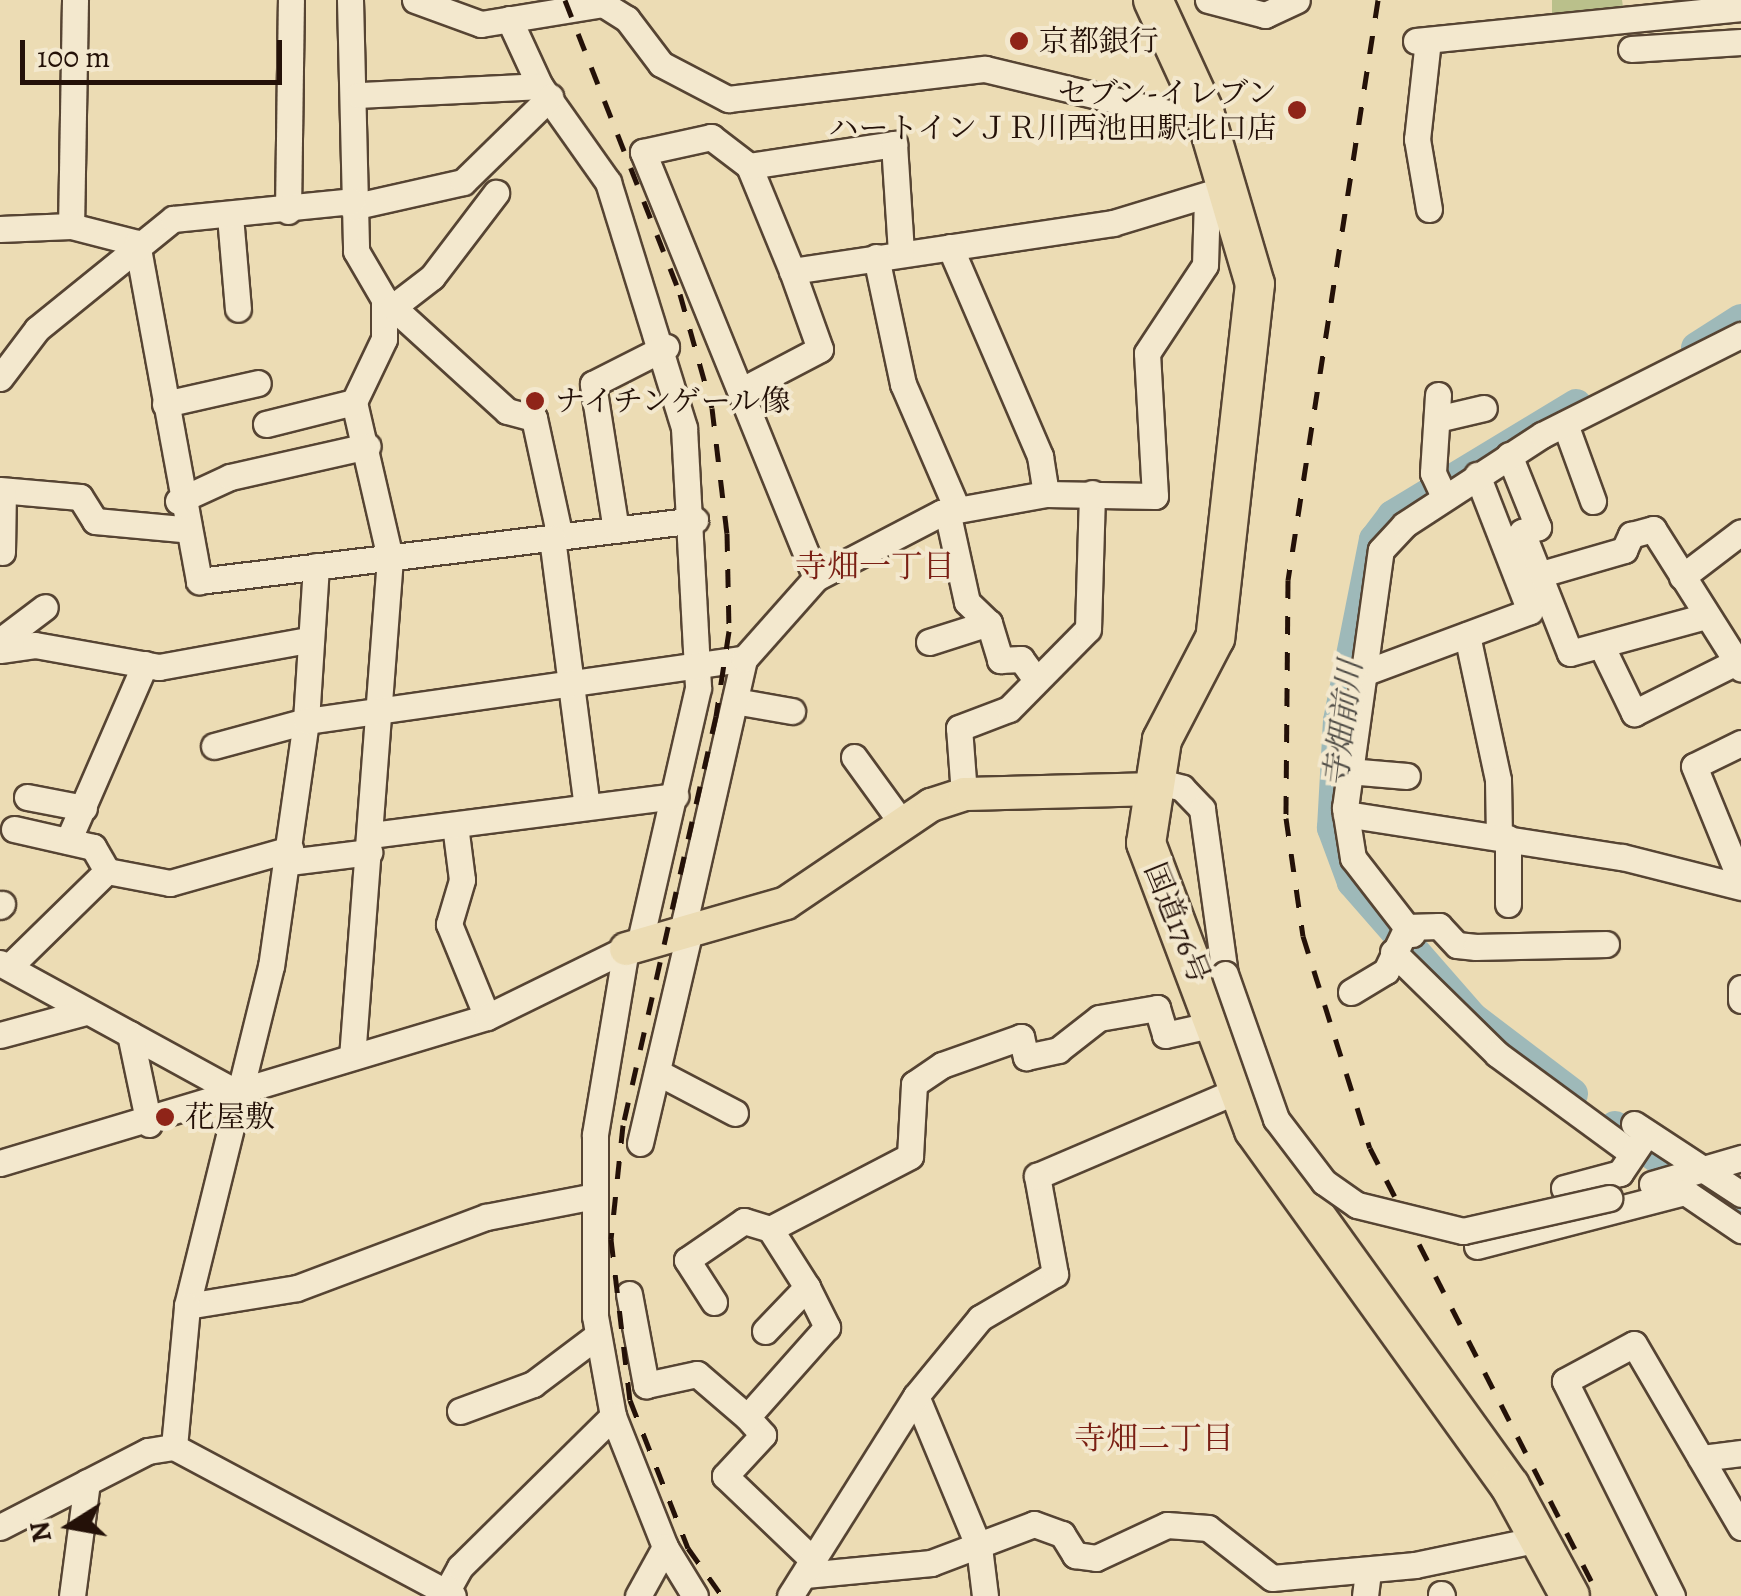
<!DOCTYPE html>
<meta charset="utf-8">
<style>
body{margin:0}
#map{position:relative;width:1741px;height:1596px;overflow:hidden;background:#ecdcb4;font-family:Alegreya,"Noto Serif JP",serif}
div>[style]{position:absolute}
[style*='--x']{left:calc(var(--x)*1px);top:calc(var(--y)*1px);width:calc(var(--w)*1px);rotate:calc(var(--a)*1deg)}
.green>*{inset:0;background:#bac08b}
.river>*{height:32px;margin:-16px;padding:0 16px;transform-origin:16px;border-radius:16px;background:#9eb9b9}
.roads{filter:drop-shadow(2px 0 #564433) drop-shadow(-2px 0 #564433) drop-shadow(0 2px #564433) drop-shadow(0 -2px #564433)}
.minor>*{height:25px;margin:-12.5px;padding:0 12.5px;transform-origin:12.5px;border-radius:12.5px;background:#f3e8ce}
.major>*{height:32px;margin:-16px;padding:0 16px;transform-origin:16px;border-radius:16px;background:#ecdcb4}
.highway>*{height:38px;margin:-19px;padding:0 19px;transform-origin:19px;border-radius:19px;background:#ecdcb4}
.rail>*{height:5px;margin-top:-2.5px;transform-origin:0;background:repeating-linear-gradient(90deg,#241108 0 18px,transparent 0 36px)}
.bridges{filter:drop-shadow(2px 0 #564433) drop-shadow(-2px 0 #564433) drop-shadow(0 2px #564433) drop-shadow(0 -2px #564433)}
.minor-bridge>*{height:25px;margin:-12.5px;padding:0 12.5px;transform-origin:12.5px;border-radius:12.5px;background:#f3e8ce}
.dots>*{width:28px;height:28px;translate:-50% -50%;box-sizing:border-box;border:5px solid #f3e8ce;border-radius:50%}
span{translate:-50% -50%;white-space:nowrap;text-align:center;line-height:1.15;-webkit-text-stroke:8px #f3e8ce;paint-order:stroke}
.poi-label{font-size:30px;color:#241108}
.left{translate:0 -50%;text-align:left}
.right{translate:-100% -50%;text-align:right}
.street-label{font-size:30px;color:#241108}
.neighbourhood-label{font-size:32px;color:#7a1f14}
.water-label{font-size:32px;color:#4f4c46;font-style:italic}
.north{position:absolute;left:20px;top:1476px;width:100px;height:100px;-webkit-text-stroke:8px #f3e8ce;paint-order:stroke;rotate:259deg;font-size:28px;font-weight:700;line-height:40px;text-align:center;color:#241108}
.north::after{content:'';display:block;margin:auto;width:35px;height:45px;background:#241108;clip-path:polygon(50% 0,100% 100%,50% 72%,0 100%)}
.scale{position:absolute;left:20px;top:40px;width:262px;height:45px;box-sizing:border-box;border:5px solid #241108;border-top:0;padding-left:12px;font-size:30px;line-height:35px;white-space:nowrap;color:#241108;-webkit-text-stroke:8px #f3e8ce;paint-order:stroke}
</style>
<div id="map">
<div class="green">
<div style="clip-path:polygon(1552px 0,1622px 0,1624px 14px,1552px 20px)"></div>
</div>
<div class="river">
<div style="--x:1697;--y:348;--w:52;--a:-32.5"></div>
<div style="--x:1572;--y:1094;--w:126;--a:-142.8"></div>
<div style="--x:1472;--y:1018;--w:181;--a:-131.2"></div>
<div style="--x:1353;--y:882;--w:58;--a:-110.3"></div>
<div style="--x:1333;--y:828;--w:107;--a:-86.8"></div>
<div style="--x:1339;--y:721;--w:185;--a:-78.8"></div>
<div style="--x:1375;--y:540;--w:30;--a:-53"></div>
<div style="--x:1393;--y:516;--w:214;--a:-31.2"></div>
<div style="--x:1615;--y:1127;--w:155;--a:35.5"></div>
</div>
<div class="roads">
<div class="minor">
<div style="--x:75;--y:0;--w:226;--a:91"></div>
<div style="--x:71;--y:226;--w:68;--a:14.4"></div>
<div style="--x:137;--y:243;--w:344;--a:79.6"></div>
<div style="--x:199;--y:581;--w:500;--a:-7"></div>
<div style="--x:350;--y:0;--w:251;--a:88.6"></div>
<div style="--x:356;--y:251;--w:56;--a:59.7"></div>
<div style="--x:384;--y:299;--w:40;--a:90"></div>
<div style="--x:384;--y:339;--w:70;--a:115.5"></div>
<div style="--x:354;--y:402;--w:160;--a:77"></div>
<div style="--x:390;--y:558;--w:500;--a:94.35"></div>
<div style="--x:415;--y:0;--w:70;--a:20"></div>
<div style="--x:481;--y:24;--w:124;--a:-9.3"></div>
<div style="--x:603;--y:4;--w:28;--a:32"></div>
<div style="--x:627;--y:19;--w:56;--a:52.9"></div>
<div style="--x:661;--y:64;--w:76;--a:27.6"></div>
<div style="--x:728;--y:99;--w:259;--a:-6.7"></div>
<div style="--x:985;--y:69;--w:192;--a:13.5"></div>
<div style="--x:1172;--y:114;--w:32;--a:-5"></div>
<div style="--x:1208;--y:0;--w:59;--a:14.7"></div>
<div style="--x:1265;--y:15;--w:35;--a:-25"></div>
<div style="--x:509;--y:19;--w:74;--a:65.2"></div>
<div style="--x:540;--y:86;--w:118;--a:54.7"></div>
<div style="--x:608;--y:182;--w:257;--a:72.8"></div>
<div style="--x:684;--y:428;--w:260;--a:86.9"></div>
<div style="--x:698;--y:688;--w:264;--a:102.9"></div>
<div style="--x:1428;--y:40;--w:100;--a:96.3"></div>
<div style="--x:1417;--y:139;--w:71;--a:80.3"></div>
<div style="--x:1416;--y:41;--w:327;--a:-5.8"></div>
<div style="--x:1631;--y:49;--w:110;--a:-3.6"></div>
<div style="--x:359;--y:95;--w:181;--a:-2.8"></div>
<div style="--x:749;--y:166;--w:113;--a:67.7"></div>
<div style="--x:792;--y:271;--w:325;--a:-8.5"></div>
<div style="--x:1113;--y:223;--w:107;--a:-16.9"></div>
<div style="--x:352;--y:207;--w:114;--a:-12.7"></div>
<div style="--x:463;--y:182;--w:122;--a:-44.3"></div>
<div style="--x:288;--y:211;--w:211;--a:-89.2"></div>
<div style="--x:230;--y:216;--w:93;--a:85.1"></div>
<div style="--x:0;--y:229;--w:71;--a:-2.4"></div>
<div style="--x:950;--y:247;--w:228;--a:66.7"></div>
<div style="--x:1040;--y:456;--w:38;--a:81"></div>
<div style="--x:876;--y:257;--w:130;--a:78"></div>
<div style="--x:903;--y:384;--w:136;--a:66.6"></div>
<div style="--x:384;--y:299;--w:166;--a:42.3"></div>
<div style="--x:507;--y:411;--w:28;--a:15"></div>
<div style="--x:534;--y:418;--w:122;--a:77.7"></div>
<div style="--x:393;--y:307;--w:49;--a:-37.6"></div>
<div style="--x:432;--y:277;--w:106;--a:-52.7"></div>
<div style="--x:0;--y:378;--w:61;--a:-52.9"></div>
<div style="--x:37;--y:329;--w:175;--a:-39"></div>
<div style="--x:173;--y:219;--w:180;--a:-5.7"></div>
<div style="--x:742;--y:390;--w:88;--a:-27.7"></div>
<div style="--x:820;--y:349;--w:83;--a:-109.7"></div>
<div style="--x:1438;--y:395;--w:78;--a:93.7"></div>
<div style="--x:1433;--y:473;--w:26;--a:65"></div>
<div style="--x:165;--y:404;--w:95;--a:-12.7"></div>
<div style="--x:1437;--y:419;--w:48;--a:-13.2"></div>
<div style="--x:266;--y:424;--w:91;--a:-14"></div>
<div style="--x:1565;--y:424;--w:82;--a:70"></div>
<div style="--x:1509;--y:455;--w:78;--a:68.1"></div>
<div style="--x:1538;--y:527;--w:17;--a:163"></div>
<div style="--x:1522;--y:532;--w:130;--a:68.4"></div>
<div style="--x:1570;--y:653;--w:141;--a:-15.2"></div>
<div style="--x:0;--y:490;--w:80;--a:5"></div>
<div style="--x:80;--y:497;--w:28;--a:58"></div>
<div style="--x:95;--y:521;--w:87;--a:5.3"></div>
<div style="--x:178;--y:501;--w:57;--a:-24.8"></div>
<div style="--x:230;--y:477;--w:141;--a:-12.7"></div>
<div style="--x:947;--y:511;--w:93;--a:77.6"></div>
<div style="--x:967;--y:602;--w:30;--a:44"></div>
<div style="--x:989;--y:623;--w:39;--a:73"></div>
<div style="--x:1000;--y:660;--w:21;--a:-3"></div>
<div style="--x:1021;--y:659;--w:24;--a:54"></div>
<div style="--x:616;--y:530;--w:148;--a:-99"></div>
<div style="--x:593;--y:384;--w:82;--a:-26.9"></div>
<div style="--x:552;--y:538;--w:270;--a:82.6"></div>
<div style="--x:2;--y:552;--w:61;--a:-89.1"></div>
<div style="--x:316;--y:566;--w:155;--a:93.7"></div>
<div style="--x:306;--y:721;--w:247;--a:98.1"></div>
<div style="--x:271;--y:966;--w:350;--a:103.9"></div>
<div style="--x:187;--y:1306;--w:111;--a:-9.3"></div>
<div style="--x:297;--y:1288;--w:202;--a:-20.6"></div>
<div style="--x:486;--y:1217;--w:106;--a:-10.9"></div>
<div style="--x:1538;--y:575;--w:90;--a:-16.2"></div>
<div style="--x:1624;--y:550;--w:17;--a:-65"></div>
<div style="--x:1631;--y:535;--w:23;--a:-15"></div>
<div style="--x:1653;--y:529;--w:165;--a:57.7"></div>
<div style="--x:1682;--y:577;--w:74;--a:-37.3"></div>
<div style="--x:816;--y:578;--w:460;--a:-112.1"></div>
<div style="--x:643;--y:152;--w:70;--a:-12.4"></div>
<div style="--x:711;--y:137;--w:48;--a:37.3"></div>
<div style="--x:749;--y:166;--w:147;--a:-8.6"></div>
<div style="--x:894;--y:144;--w:109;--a:86.3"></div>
<div style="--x:1467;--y:635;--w:148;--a:77.9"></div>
<div style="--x:1498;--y:780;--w:57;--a:89"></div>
<div style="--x:0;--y:641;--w:56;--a:-37.1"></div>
<div style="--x:929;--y:642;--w:63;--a:-17.6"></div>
<div style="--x:1601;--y:645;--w:76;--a:64.1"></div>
<div style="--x:1634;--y:713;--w:114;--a:-26.6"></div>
<div style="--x:0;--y:650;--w:35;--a:-8"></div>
<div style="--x:35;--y:645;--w:126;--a:10.1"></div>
<div style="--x:159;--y:667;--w:151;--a:-10.3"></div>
<div style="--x:1361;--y:674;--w:180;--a:-20.4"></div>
<div style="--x:1530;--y:611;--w:146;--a:-111.3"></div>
<div style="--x:735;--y:701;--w:58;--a:10"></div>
<div style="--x:1741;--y:743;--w:52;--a:153.9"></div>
<div style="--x:1694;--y:766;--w:124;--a:67.8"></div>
<div style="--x:214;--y:746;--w:95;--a:-15.2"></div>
<div style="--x:306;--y:721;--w:442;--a:-8.1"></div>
<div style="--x:854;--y:757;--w:82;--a:54"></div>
<div style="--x:1348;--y:771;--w:59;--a:4.8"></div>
<div style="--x:1151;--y:780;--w:32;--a:14"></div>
<div style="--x:1182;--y:788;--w:29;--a:46"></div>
<div style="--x:1202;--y:809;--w:167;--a:82.1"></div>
<div style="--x:964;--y:794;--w:66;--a:-94.3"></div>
<div style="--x:959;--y:728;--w:53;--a:-20.8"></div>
<div style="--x:1009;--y:709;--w:112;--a:-45.4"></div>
<div style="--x:1088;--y:629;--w:136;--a:-88.3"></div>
<div style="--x:27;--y:797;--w:58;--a:10.9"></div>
<div style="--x:1346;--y:814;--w:279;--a:8.9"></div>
<div style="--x:1622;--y:857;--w:123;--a:14.1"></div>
<div style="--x:455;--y:825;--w:55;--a:82.7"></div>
<div style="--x:462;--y:880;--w:46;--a:106.5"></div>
<div style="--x:449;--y:924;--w:100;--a:67.8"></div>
<div style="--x:371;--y:835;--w:307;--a:-7.3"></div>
<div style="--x:68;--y:841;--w:193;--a:-66.5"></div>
<div style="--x:289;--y:862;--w:81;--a:-7.1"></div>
<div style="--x:107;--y:871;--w:64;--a:10.8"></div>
<div style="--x:170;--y:883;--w:125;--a:-15.8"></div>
<div style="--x:1508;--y:904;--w:66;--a:-90"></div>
<div style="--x:0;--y:906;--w:3;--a:-45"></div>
<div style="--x:682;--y:932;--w:280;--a:-77.2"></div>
<div style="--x:744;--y:659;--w:108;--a:-48.4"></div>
<div style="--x:816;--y:578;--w:141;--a:-27.5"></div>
<div style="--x:941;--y:513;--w:107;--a:-10.3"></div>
<div style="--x:1046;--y:494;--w:109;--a:1.1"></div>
<div style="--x:1155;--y:496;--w:143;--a:-93.2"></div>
<div style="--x:1147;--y:353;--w:105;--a:-56.6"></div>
<div style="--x:1205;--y:265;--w:69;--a:-88.3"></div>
<div style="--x:1412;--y:934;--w:96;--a:-127.8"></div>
<div style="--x:1353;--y:858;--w:51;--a:-99.1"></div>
<div style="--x:1345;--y:808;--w:260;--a:-82.1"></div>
<div style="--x:1381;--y:550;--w:34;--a:-47"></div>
<div style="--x:1404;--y:525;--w:165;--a:-33.1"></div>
<div style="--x:1542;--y:435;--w:223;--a:-26.7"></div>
<div style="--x:626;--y:949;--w:189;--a:99.5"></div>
<div style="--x:595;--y:1135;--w:181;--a:90"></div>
<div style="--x:595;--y:1316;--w:102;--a:79.8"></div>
<div style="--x:613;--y:1416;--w:141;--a:68.3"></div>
<div style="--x:665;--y:1547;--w:57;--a:58.5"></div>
<div style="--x:1393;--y:952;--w:146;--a:44.4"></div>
<div style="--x:1497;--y:1054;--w:167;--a:36.3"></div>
<div style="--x:0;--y:963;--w:269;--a:28.7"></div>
<div style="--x:9;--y:967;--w:137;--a:-44.4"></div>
<div style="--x:107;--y:871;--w:28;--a:-120"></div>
<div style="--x:93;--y:847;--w:81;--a:-167.2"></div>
<div style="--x:1741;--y:988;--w:12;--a:90"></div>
<div style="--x:1351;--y:992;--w:41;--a:-31"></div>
<div style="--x:1386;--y:971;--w:49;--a:-64.5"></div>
<div style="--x:1407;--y:927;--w:32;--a:-2"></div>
<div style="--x:1439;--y:926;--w:26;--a:47"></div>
<div style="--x:1457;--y:945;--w:19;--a:6"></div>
<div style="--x:1476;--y:947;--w:130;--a:-1.3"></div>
<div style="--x:130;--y:1034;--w:92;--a:78.1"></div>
<div style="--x:0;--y:1035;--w:88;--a:-15.1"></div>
<div style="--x:657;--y:1072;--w:88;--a:27.7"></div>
<div style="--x:1634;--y:1124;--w:128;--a:33.2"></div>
<div style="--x:640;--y:1143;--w:219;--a:-76.8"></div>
<div style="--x:0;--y:1163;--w:508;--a:-16.69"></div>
<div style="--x:487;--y:1017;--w:155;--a:-26.1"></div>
<div style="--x:1652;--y:1184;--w:93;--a:-16.3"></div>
<div style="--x:1564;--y:1188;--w:58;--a:-15"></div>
<div style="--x:1620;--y:1173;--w:40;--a:-56"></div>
<div style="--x:1477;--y:1246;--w:215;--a:-14.6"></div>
<div style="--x:1685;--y:1192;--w:68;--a:34.2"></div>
<div style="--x:807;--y:1287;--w:45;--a:63.4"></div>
<div style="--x:827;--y:1327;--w:120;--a:131.6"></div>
<div style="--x:747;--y:1417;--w:24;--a:48"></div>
<div style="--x:763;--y:1435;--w:56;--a:132.8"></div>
<div style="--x:725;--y:1476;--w:123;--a:43.7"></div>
<div style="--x:629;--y:1294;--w:93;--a:79.4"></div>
<div style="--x:646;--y:1385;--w:52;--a:-12.2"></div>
<div style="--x:697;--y:1374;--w:66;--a:40.7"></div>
<div style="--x:714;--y:1302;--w:50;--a:-122.7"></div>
<div style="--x:687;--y:1260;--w:69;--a:-34.4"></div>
<div style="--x:744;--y:1221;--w:27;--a:17"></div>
<div style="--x:770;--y:1229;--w:158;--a:-27.5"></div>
<div style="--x:910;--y:1156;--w:72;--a:-86.8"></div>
<div style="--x:914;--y:1084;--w:34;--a:-34"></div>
<div style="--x:942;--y:1065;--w:84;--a:-19.5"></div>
<div style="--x:1021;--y:1037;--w:21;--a:76"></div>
<div style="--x:1026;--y:1057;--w:33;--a:-12"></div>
<div style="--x:1058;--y:1050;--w:52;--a:-38"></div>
<div style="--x:1099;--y:1018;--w:59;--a:-9.8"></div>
<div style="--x:1157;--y:1008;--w:28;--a:73"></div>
<div style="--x:1165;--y:1035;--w:51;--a:-12.4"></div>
<div style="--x:765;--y:1331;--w:61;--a:-46.3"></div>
<div style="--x:807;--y:1287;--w:69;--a:-122.5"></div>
<div style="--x:916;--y:1396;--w:164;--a:67.4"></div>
<div style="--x:979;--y:1547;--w:49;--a:83"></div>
<div style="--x:460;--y:1411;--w:78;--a:-20.3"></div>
<div style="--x:533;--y:1384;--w:81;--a:-37"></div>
<div style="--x:174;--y:1447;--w:142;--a:-84.7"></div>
<div style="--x:1701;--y:1458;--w:40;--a:-7.1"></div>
<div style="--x:0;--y:1527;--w:166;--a:-27.2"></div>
<div style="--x:148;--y:1451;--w:26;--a:-9"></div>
<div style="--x:174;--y:1447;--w:316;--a:28.1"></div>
<div style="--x:805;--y:1575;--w:127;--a:-5.4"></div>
<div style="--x:931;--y:1563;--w:110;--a:-20.7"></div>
<div style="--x:1034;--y:1524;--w:30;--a:20"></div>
<div style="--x:1062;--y:1534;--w:25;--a:58"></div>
<div style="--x:1075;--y:1555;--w:21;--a:8"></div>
<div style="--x:1096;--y:1558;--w:78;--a:-24.9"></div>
<div style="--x:1167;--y:1525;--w:41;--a:4.2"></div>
<div style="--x:1208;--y:1528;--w:81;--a:38"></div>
<div style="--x:1272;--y:1578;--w:144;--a:-5.2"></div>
<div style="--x:1415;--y:1565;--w:127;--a:-11.8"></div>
<div style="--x:1441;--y:1594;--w:2;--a:63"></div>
<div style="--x:72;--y:1596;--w:115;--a:-82.5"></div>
<div style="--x:444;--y:1596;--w:33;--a:-61"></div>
<div style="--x:460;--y:1567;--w:215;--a:-44.6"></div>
<div style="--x:638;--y:1596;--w:56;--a:-61.1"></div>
<div style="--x:790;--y:1596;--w:236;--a:-57.8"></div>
<div style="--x:916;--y:1396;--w:101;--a:-50.6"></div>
<div style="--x:980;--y:1318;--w:87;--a:-30.4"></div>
<div style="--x:1055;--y:1274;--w:100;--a:-100.4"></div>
<div style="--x:1037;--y:1176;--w:216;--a:-23.1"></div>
<div style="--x:1365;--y:1596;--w:26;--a:-83"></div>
<div style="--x:1672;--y:1596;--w:240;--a:-116.5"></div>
<div style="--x:1565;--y:1381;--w:78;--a:-28.2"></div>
<div style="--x:1634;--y:1344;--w:212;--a:59.7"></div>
</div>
<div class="major">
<div style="--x:626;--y:949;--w:166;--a:-16"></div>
<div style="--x:786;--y:903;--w:175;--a:-34.1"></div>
<div style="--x:931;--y:805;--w:35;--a:-18"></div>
<div style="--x:964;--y:794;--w:185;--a:-1.5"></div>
</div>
<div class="highway">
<div style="--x:1153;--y:0;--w:122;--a:65.3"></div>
<div style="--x:1204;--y:111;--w:180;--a:73.6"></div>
<div style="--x:1255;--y:284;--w:356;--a:96.4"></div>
<div style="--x:1215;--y:638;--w:115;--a:117.5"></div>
<div style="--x:1162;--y:740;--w:104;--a:98.8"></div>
<div style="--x:1146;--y:843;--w:307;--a:69.4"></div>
<div style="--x:1254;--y:1130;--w:438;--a:54.3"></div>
<div style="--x:1510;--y:1486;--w:125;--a:61.4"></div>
</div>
</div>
<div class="rail">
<div style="--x:565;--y:0;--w:316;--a:68.6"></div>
<div style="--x:680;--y:294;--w:118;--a:74.3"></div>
<div style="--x:712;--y:408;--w:126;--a:83.2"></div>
<div style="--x:727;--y:533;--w:98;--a:88.8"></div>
<div style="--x:729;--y:631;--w:86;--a:98.7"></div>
<div style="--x:716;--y:716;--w:419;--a:102.8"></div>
<div style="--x:623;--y:1125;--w:115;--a:96"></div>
<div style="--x:611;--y:1239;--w:162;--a:83.3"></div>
<div style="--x:630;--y:1400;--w:159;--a:68.6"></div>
<div style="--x:688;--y:1548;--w:59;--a:54.7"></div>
<div style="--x:1378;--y:0;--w:587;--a:98.82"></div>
<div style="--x:1288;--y:580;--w:238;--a:90.5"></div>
<div style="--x:1286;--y:818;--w:119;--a:81.8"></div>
<div style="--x:1303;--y:936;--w:222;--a:72.5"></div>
<div style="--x:1370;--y:1148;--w:503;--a:62.93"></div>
</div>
<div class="bridges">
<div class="minor-bridge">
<div style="--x:1225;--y:974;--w:154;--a:70.6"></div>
<div style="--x:1276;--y:1119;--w:79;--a:52.7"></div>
<div style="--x:1324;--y:1182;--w:40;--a:34.9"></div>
<div style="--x:1357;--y:1205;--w:109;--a:13.8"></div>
<div style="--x:1463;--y:1231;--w:150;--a:-12.7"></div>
</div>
</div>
<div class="dots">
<div style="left:1019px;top:41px;background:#8f2418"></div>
<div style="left:1297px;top:110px;background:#8f2418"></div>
<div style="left:535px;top:401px;background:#8f2418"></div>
<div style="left:165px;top:1117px;background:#8f2418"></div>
</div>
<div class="poi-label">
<span class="left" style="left:1039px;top:41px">京都銀行</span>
<span class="right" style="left:1277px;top:110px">セブン-イレブン<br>ハートインＪＲ川西池田駅北口店</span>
<span class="left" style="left:555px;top:401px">ナイチンゲール像</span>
<span class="left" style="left:185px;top:1117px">花屋敷</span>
</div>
<div class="street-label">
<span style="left:1177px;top:923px;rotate:68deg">国道176号</span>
</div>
<div class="neighbourhood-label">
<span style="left:875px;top:566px">寺畑一丁目</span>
<span style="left:1154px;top:1438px">寺畑二丁目</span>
</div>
<div class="water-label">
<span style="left:1343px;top:724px;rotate:-83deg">寺畑前川</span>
</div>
<div class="north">N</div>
<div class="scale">100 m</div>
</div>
